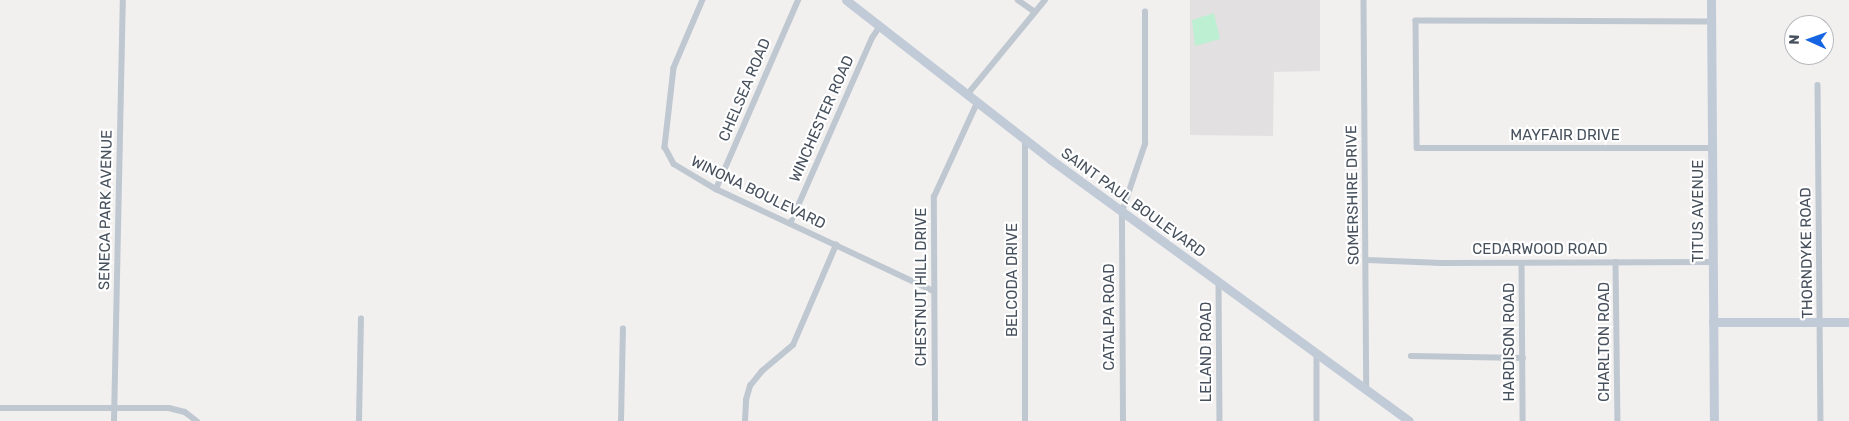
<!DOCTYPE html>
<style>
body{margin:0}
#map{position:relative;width:1849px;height:421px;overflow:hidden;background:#f2efef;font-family:Rubik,sans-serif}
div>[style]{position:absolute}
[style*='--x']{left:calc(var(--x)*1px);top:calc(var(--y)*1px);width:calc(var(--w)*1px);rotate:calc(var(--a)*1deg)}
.education>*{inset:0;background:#e3e0e1}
.green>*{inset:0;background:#bdefd3}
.street>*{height:5.5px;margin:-2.75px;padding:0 2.75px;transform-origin:2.75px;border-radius:2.75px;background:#bfc8d1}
.secondary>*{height:9px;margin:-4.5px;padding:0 4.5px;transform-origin:4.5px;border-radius:4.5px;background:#c1cbd8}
span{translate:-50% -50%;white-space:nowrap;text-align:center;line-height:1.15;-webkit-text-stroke:4.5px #fff;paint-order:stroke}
.street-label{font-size:15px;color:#47515d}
.north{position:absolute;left:1784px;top:15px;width:50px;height:50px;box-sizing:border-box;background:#fff;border:1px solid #b5b9be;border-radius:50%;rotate:272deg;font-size:14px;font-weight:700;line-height:20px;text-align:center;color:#47515d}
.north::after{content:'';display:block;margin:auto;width:18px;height:22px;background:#1764e3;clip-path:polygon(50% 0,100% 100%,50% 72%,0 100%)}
</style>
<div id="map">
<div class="education">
<div style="clip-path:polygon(1190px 0,1320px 0,1320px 71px,1274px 72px,1273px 136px,1190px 135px)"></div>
</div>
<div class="green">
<div style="clip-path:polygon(1214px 13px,1220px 39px,1195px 46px,1192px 20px)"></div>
</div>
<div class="street">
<div style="--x:703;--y:0;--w:74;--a:113.1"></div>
<div style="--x:674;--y:68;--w:80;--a:96.5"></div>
<div style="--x:665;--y:147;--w:19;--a:62"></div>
<div style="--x:674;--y:164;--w:49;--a:30.8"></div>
<div style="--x:716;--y:189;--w:241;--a:25.1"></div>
<div style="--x:1018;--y:0;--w:21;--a:35"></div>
<div style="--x:1364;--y:0;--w:390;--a:89.6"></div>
<div style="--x:1711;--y:22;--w:295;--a:-179.8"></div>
<div style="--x:1416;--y:21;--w:127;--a:89.5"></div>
<div style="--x:1417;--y:148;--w:296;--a:0"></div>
<div style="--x:1818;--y:85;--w:336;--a:89.5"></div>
<div style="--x:967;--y:95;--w:123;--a:-50.6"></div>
<div style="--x:716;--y:189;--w:206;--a:-66.5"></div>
<div style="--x:790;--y:224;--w:203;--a:-66.2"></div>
<div style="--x:872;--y:38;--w:14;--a:-56"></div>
<div style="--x:1367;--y:260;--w:74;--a:2.3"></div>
<div style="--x:1441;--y:263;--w:272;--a:-0.2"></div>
<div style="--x:1616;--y:262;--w:159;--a:89.3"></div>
<div style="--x:1522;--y:263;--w:158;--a:89.6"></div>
<div style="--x:1219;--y:283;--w:138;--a:89.6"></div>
<div style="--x:1317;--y:354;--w:67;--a:90"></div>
<div style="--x:1411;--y:356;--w:112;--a:1"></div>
<div style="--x:0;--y:408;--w:169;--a:0"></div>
<div style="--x:169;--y:408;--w:16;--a:14"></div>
<div style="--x:185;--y:412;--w:15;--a:37"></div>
<div style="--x:114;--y:421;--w:421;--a:-88.8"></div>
<div style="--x:359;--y:421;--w:102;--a:-88.9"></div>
<div style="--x:621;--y:421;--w:92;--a:-88.8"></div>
<div style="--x:745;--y:421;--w:21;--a:-87"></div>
<div style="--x:746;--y:400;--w:15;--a:-74"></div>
<div style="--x:750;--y:386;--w:19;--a:-51"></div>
<div style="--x:762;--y:371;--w:40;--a:-40"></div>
<div style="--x:793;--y:345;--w:109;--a:-66.7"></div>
<div style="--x:935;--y:421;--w:224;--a:-90.3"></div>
<div style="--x:934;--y:197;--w:103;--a:-65.4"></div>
<div style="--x:1025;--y:421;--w:281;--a:-90"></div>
<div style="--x:1123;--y:421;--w:209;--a:-90.3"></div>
<div style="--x:1122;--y:212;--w:72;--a:-71.3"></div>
<div style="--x:1145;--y:144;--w:132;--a:-90"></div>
</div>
<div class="secondary">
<div style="--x:846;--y:0;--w:259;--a:37.9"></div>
<div style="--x:1050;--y:159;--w:444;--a:36.1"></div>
<div style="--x:1711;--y:0;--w:421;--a:89.6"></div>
<div style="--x:1713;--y:322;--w:136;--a:0"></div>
</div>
<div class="street-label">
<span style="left:745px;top:90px;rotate:-67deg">CHELSEA ROAD</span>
<span style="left:822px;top:119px;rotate:-66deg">WINCHESTER ROAD</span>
<span style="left:1565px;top:136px">MAYFAIR DRIVE</span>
<span style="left:758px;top:193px;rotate:26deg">WINONA BOULEVARD</span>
<span style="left:1353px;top:195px;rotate:-91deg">SOMERSHIRE DRIVE</span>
<span style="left:1133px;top:203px;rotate:36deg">SAINT PAUL BOULEVARD</span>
<span style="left:106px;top:210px;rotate:-89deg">SENECA PARK AVENUE</span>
<span style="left:1699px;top:211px;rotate:-90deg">TITUS AVENUE</span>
<span style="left:1540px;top:250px">CEDARWOOD ROAD</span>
<span style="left:1807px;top:253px;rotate:-91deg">THORNDYKE ROAD</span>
<span style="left:1013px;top:280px;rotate:-90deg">BELCODA DRIVE</span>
<span style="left:922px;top:287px;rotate:-90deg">CHESTNUT HILL DRIVE</span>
<span style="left:1110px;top:317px;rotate:-90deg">CATALPA ROAD</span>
<span style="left:1510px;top:342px;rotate:-90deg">HARDISON ROAD</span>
<span style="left:1605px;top:342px;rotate:-90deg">CHARLTON ROAD</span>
<span style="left:1207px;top:352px;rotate:-90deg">LELAND ROAD</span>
</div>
<div class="north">N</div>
</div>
